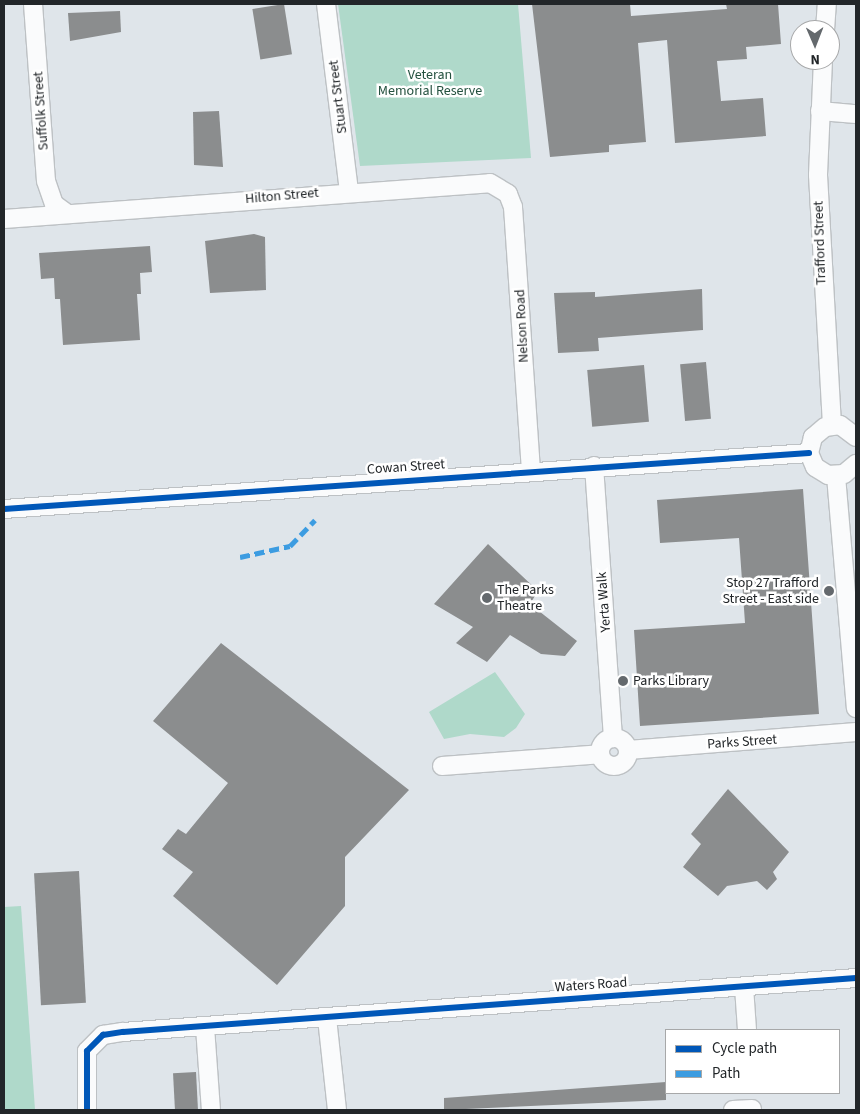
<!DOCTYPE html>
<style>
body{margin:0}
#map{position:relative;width:860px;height:1114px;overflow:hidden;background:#dfe5ea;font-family:"Source Sans 3",sans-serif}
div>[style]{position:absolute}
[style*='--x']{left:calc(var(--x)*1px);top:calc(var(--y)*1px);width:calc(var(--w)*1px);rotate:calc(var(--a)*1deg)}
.green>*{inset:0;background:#afd9ca}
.building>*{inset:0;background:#8b8d8e;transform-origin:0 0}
.roads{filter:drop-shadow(1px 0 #bdc1c4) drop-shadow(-1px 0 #bdc1c4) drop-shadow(0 1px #bdc1c4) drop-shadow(0 -1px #bdc1c4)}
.minor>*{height:18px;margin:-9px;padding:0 9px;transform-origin:9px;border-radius:9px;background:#fafbfc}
.minor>.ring{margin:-9px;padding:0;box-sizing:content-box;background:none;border:18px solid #fafbfc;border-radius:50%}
.quiet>*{height:5px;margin-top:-2.5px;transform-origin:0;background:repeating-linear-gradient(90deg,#3c9ce1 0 10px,transparent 0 15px)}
.cycleway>*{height:6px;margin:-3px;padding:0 3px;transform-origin:3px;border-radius:3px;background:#0057b8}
.dots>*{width:14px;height:14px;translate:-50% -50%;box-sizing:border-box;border:2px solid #fff;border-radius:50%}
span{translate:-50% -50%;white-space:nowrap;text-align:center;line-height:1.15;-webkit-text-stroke:5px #fff;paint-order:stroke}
.park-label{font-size:14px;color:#24513f}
.street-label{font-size:14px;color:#222629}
.poi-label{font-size:14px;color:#222629}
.right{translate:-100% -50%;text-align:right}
.left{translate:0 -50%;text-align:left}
.frame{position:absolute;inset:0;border:5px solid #222629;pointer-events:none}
.legend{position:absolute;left:665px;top:1029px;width:175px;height:65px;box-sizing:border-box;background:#fff;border:1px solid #a7a8a9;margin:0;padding:6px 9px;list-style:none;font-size:15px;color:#222629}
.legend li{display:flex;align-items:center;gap:10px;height:25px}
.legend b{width:25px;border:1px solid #a7a8a9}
.north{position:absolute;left:790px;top:20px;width:50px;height:50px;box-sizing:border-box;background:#fff;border:1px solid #a7a8a9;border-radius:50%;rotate:179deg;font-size:14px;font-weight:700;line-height:20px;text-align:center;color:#222629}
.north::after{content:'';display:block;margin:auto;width:18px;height:22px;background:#64696d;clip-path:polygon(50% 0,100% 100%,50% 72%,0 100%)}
</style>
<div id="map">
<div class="green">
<div style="clip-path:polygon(338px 4px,518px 4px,531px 158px,360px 166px)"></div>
<div style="clip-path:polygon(495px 672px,525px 714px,516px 728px,504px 737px,470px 734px,444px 739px,429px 712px)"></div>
<div style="clip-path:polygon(21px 906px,35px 1110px,4px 1110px,4px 907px)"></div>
</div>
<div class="building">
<div style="left:284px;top:4px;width:51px;height:32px;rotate:81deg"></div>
<div style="clip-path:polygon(532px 4px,630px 4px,631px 16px,727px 9px,726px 4px,778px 4px,781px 44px,746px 47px,747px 59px,717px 61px,721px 101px,763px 98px,766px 136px,675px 143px,667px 40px,638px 43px,646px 142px,609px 145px,609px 152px,550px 157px)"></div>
<div style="clip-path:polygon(120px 11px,121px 32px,70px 41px,68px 13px)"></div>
<div style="clip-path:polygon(219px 111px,223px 167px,194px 165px,193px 112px)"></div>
<div style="clip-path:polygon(254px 234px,265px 237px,266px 290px,210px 293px,205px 241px)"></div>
<div style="clip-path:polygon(150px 246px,152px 272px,140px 273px,141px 294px,137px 294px,140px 340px,63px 345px,60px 299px,55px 299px,54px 278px,41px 279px,39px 253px)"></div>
<div style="clip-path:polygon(702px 289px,703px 330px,598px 338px,599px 351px,558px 353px,554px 293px,595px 292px,595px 297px)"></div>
<div style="left:706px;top:362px;width:57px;height:26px;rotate:85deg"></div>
<div style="left:644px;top:365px;width:57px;height:57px;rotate:85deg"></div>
<div style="clip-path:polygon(803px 489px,819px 714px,640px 726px,634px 630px,745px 623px,739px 538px,660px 543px,657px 500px)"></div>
<div style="clip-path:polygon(488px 544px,538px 591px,530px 604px,577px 641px,565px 656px,541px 654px,510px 635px,487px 662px,456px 643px,473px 627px,434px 604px)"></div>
<div style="clip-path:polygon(221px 643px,409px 790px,345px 857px,345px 906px,277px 985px,173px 896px,193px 872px,162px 849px,178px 829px,186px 834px,228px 783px,153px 721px)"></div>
<div style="clip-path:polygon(728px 789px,789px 852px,773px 872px,777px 879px,767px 890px,757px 881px,727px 886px,718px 896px,683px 867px,701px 844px,691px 834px)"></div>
<div style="left:79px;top:871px;width:132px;height:45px;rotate:87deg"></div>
<div style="left:196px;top:1072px;width:38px;height:23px;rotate:87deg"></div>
<div style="clip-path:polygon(666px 1082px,666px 1100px,444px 1110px,444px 1098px)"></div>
</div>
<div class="roads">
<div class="minor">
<div style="--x:33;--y:4;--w:177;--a:85.8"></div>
<div style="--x:46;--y:181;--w:24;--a:71"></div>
<div style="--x:54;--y:204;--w:14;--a:36"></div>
<div style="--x:326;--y:4;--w:188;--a:83"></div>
<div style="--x:825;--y:30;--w:26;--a:-86"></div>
<div style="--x:823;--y:60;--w:115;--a:92.5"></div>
<div style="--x:818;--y:175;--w:250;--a:86.8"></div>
<div style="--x:820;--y:111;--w:36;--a:5"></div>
<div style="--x:4;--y:219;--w:487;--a:-4.2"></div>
<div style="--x:490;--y:183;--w:21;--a:31"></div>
<div style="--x:508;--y:194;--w:14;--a:69"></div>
<div style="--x:513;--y:207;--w:265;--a:86.1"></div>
<div style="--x:856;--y:437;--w:20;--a:-143"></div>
<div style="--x:840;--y:425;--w:15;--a:172"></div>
<div style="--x:825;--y:427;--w:16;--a:140"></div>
<div style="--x:813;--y:437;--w:16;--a:104"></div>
<div style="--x:809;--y:453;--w:15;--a:67"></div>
<div style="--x:815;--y:467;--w:15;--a:32"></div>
<div style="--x:828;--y:475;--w:16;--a:-4"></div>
<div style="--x:844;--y:474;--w:16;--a:-40"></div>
<div style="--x:594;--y:466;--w:273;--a:86"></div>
<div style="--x:836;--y:476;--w:233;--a:85.1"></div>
<div style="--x:4;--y:509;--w:807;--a:-3.98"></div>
<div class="ring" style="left:600px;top:738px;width:10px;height:10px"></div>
<div style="--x:628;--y:750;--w:229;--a:-4.5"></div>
<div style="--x:442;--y:766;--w:158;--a:-4.3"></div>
<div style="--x:744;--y:987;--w:43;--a:86"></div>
<div style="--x:327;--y:1018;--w:93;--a:83.8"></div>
<div style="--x:205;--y:1027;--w:83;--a:85.9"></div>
<div style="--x:87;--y:1110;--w:59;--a:-90"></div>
<div style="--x:87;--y:1051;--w:23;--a:-45"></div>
<div style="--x:103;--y:1035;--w:20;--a:-9"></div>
<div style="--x:123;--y:1032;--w:735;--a:-4.21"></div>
<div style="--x:733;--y:1110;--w:19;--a:-3"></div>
</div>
</div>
<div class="quiet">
<div style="--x:240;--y:557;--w:51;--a:-12.4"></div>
<div style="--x:290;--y:546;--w:36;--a:-46"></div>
</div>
<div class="cycleway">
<div style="--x:4;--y:509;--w:807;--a:-3.98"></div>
<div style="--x:87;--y:1110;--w:59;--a:-90"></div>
<div style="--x:87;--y:1051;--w:23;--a:-45"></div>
<div style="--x:103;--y:1035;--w:20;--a:-9"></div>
<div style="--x:123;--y:1032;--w:735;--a:-4.21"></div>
</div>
<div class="dots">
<div style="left:829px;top:591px;background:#64696d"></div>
<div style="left:487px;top:598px;background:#64696d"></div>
<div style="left:623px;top:681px;background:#64696d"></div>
</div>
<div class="park-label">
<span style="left:430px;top:83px">Veteran<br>Memorial Reserve</span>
</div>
<div class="street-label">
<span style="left:338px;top:97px;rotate:-97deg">Stuart Street</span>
<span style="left:41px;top:111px;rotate:-94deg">Suffolk Street</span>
<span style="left:282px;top:196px;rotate:-5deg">Hilton Street</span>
<span style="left:820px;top:243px;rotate:-92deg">Trafford Street</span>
<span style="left:522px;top:326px;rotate:-93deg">Nelson Road</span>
<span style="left:406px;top:467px;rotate:-4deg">Cowan Street</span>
<span style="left:604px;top:602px;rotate:-94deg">Yerta Walk</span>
<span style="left:742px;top:742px;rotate:-4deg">Parks Street</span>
<span style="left:591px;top:985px;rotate:-4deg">Waters Road</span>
</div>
<div class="poi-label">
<span class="right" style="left:819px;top:591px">Stop 27 Trafford<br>Street - East side</span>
<span class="left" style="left:497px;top:598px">The Parks<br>Theatre</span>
<span class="left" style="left:633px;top:681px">Parks Library</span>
</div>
<div class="frame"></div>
<ul class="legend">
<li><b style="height:6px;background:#0057b8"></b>Cycle path</li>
<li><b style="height:6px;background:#3c9ce1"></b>Path</li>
</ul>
<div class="north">N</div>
</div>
